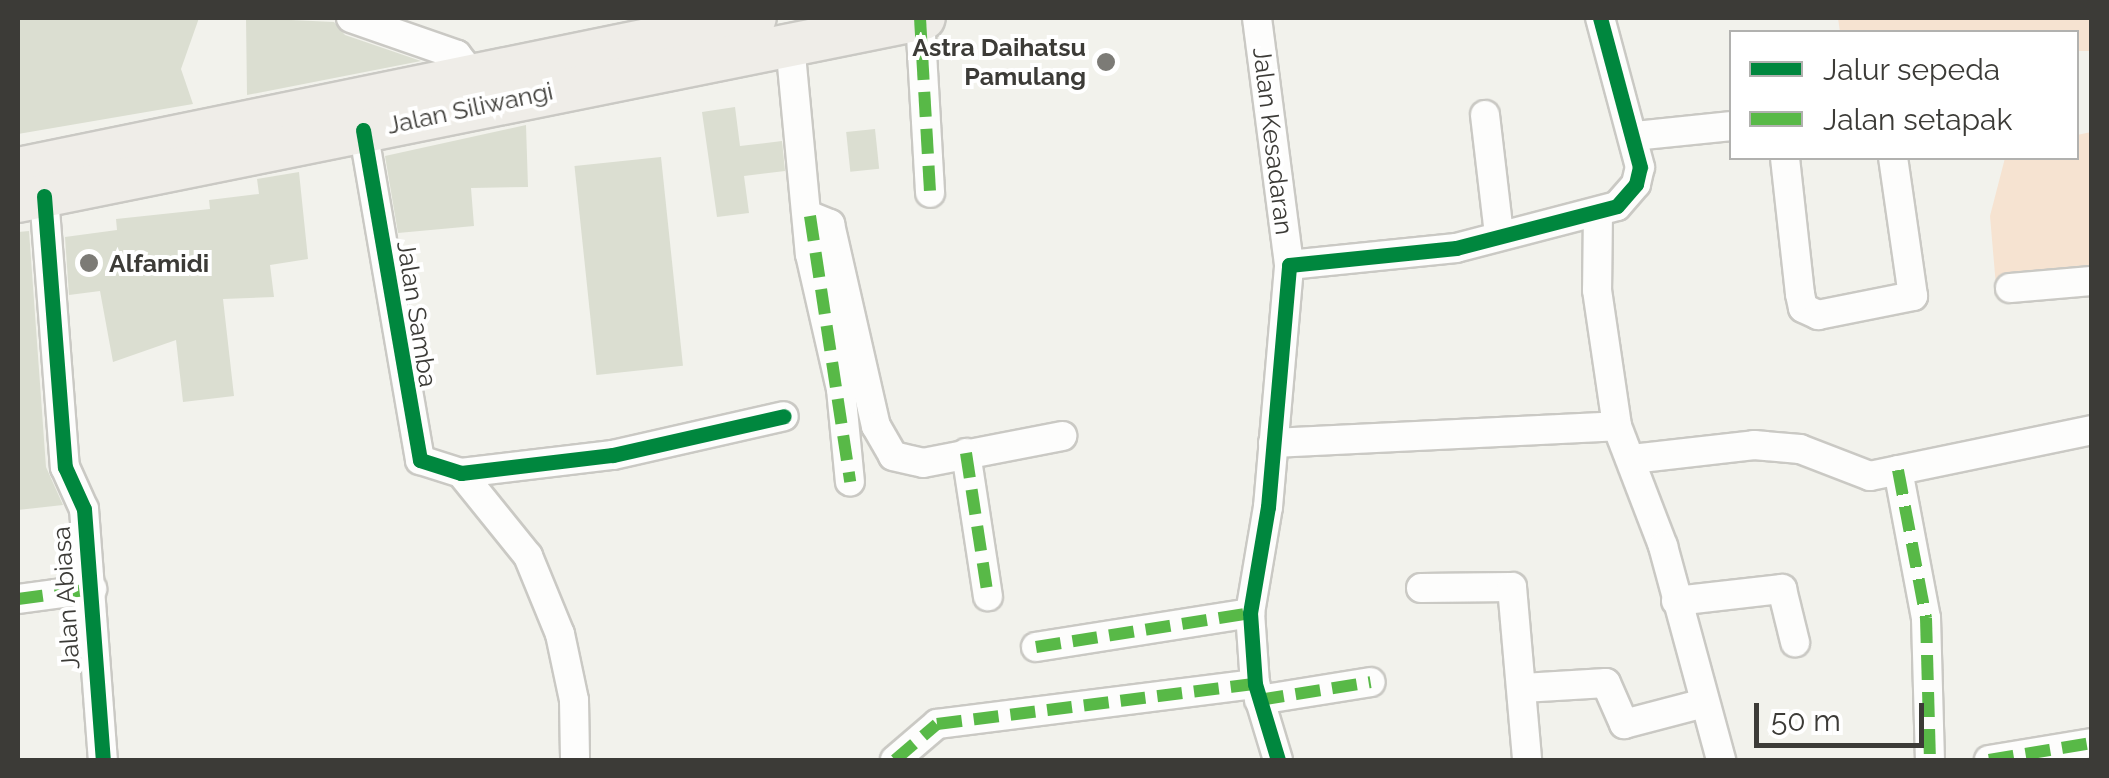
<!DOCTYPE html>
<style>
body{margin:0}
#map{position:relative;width:2109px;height:778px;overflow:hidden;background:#f2f2ec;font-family:Raleway,sans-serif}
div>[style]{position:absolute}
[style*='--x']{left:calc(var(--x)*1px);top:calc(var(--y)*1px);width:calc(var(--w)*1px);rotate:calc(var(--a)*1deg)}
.green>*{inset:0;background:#f6e3d1}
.building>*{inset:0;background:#dbded1;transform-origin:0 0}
.roads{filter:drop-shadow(2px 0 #cac9c4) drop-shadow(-2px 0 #cac9c4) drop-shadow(0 2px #cac9c4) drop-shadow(0 -2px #cac9c4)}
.minor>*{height:28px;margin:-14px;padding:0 14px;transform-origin:14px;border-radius:14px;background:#fdfdfc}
.primary>*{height:42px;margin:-21px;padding:0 21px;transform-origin:21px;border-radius:21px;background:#efede8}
.quiet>*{height:12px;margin-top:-6px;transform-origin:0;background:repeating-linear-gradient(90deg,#58b947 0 25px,transparent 0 37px)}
.cycleway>*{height:15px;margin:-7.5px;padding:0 7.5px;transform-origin:7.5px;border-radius:7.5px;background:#00873e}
.dots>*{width:28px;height:28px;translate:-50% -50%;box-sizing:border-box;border:5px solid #fff;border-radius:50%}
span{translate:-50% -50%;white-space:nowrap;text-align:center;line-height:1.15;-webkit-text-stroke:8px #fff;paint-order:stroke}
.poi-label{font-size:25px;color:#3c3b37;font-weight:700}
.right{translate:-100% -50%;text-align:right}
.left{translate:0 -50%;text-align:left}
.street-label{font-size:25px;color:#3c3b37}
.frame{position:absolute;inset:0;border:20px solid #3c3b37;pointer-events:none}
.legend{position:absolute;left:1729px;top:30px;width:350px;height:130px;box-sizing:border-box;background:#fff;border:2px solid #b1b1af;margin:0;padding:12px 18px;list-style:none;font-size:30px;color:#3c3b37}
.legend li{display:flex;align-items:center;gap:20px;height:50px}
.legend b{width:50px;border:2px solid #b1b1af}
.scale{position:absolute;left:1754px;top:703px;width:170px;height:45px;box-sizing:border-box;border:5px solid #3c3b37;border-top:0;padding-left:12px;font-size:30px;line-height:35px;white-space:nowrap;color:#3c3b37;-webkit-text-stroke:8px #fff;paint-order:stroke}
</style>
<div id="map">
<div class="green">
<div style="clip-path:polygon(1838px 18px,2091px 18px,2091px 51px,2077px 51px,2076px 32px,1840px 32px)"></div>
<div style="clip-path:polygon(2091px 132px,2091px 276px,1996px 286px,1990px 216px,2005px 158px,2076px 158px,2077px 135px)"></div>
</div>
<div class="building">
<div style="clip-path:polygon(18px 18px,199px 18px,181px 69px,193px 104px,18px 134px)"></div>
<div style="clip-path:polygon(246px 18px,334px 22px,345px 35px,421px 61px,247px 95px)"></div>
<div style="clip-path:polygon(735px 107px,740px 146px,782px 141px,785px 171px,744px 176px,749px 213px,717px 217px,702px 112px)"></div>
<div style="clip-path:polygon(526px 125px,528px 187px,471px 188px,474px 226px,398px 233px,385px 156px)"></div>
<div style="left:875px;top:129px;width:40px;height:29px;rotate:84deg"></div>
<div style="left:661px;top:157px;width:210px;height:87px;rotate:84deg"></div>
<div style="clip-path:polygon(299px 172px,308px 259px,270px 265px,274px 297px,223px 299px,234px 396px,183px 402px,176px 340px,113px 362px,100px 291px,69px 295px,65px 237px,117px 230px,116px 219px,210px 209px,209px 200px,259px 194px,257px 179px)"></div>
<div style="clip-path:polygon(29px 231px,46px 467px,63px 505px,18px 510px,18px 232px)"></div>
</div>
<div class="roads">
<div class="minor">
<div style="--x:351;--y:18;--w:112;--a:19.2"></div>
<div style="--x:457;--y:55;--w:28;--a:52"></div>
<div style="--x:920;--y:18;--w:175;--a:86.7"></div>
<div style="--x:1257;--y:18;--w:249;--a:82.6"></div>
<div style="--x:790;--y:44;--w:211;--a:84.6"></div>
<div style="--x:810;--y:254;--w:139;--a:77.1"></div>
<div style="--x:841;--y:389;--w:93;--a:84.5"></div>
<div style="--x:1485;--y:115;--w:120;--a:83.3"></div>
<div style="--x:363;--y:130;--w:335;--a:80.2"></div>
<div style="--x:420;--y:460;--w:43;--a:17.6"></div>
<div style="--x:461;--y:473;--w:153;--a:-6.8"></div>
<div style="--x:613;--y:455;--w:175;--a:-12.8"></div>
<div style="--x:1635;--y:136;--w:98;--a:-5.9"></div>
<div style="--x:1785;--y:158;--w:137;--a:83.7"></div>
<div style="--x:1800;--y:294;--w:14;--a:78"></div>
<div style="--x:1803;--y:308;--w:17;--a:25"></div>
<div style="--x:1818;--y:315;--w:97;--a:-11.3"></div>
<div style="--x:1913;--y:296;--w:139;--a:-98.2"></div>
<div style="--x:44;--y:196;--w:272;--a:85.6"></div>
<div style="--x:65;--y:467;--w:46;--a:65.7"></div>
<div style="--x:84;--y:509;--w:252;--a:85.7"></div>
<div style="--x:1598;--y:212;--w:78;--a:90.7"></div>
<div style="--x:1597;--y:290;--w:137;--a:81.6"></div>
<div style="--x:1617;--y:426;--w:129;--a:69"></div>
<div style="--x:1663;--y:546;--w:222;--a:74.8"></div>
<div style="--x:810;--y:216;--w:22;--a:22"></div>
<div style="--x:830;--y:224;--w:207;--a:77.2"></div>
<div style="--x:876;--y:426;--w:34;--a:60"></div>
<div style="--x:893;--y:456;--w:31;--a:13"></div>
<div style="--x:923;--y:463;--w:142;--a:-11"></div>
<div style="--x:2010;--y:288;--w:82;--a:-4.9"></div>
<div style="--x:1273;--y:443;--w:344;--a:-2.8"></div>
<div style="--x:966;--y:453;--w:145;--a:81.3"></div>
<div style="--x:1632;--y:459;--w:123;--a:-6.5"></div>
<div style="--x:1754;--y:445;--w:46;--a:5"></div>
<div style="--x:1800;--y:449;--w:75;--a:21.1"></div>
<div style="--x:1870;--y:476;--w:227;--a:-11.7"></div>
<div style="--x:1898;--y:470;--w:151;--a:79.3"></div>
<div style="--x:1926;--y:618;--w:142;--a:88.4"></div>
<div style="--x:461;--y:473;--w:107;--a:51.1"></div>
<div style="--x:528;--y:556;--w:84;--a:67.7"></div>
<div style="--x:560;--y:634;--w:67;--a:78"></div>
<div style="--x:574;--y:700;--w:60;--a:89"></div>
<div style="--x:1421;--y:588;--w:91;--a:-0.6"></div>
<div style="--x:1512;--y:587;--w:174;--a:85"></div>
<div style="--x:18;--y:599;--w:75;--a:-7.7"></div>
<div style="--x:1676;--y:601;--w:107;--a:-6.5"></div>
<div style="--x:1782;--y:589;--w:55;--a:76.2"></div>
<div style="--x:1036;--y:647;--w:217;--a:-9"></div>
<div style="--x:1523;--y:688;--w:83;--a:-3.4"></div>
<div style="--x:1606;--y:683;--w:45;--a:66.3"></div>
<div style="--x:1624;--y:724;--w:83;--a:-14.7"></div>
<div style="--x:1259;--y:700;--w:113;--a:-9.1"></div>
<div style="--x:895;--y:760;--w:55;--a:-40.6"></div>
<div style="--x:937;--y:724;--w:321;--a:-7.2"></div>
<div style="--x:1278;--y:760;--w:79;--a:-106.8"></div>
<div style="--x:1255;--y:684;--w:71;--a:-94"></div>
<div style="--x:1250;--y:613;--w:108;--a:-80.4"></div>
<div style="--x:1268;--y:507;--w:243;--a:-85"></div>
<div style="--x:1289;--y:265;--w:168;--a:-5.8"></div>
<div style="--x:1456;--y:248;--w:166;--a:-14.6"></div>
<div style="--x:1617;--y:206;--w:29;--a:-49"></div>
<div style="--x:1636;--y:184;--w:17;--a:-77"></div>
<div style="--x:1640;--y:167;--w:154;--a:-105"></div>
<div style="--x:1989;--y:760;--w:104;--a:-9.4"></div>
</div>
<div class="primary">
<div style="--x:18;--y:169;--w:752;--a:-11.58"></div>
<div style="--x:18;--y:201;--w:924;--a:-11.42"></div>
</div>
</div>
<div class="quiet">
<div style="--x:920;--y:18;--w:175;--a:86.7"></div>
<div style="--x:810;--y:216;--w:269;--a:81.4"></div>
<div style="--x:966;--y:453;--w:145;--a:81.3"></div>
<div style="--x:1898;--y:470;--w:151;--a:79.3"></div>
<div style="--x:1926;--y:618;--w:142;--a:88.4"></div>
<div style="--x:18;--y:599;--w:75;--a:-7.7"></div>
<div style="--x:1036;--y:647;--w:217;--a:-9"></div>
<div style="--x:1259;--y:700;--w:113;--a:-9.1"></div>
<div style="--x:895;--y:760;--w:55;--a:-40.6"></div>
<div style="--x:937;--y:724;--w:321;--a:-7.2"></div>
<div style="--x:1989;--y:760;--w:104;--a:-9.4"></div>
</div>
<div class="cycleway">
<div style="--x:363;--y:130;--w:335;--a:80.2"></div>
<div style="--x:420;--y:460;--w:43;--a:17.6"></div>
<div style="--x:461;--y:473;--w:153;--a:-6.8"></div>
<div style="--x:613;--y:455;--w:175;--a:-12.8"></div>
<div style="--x:44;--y:196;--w:272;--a:85.6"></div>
<div style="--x:65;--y:467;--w:46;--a:65.7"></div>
<div style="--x:84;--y:509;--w:252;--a:85.7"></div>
<div style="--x:1278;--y:760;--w:79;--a:-106.8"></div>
<div style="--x:1255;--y:684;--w:71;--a:-94"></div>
<div style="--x:1250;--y:613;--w:108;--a:-80.4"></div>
<div style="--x:1268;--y:507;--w:243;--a:-85"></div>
<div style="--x:1289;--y:265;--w:168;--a:-5.8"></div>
<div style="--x:1456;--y:248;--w:166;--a:-14.6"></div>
<div style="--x:1617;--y:206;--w:29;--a:-49"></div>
<div style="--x:1636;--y:184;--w:17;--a:-77"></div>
<div style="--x:1640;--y:167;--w:154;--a:-105"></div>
</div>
<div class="dots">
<div style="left:1106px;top:62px;background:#7c7b76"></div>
<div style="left:89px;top:263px;background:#7c7b76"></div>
</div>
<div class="poi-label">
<span class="right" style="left:1086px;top:62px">Astra Daihatsu<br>Pamulang</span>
<span class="left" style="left:109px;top:263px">Alfamidi</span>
</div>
<div class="street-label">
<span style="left:470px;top:108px;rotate:-12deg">Jalan Siliwangi</span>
<span style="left:1273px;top:141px;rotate:83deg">Jalan Kesadaran</span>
<span style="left:417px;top:314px;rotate:81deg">Jalan Samba</span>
<span style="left:66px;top:598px;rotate:-94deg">Jalan Abiasa</span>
</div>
<div class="frame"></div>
<ul class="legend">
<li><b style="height:12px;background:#00873e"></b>Jalur sepeda</li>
<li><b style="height:12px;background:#58b947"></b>Jalan setapak</li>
</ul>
<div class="scale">50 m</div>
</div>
